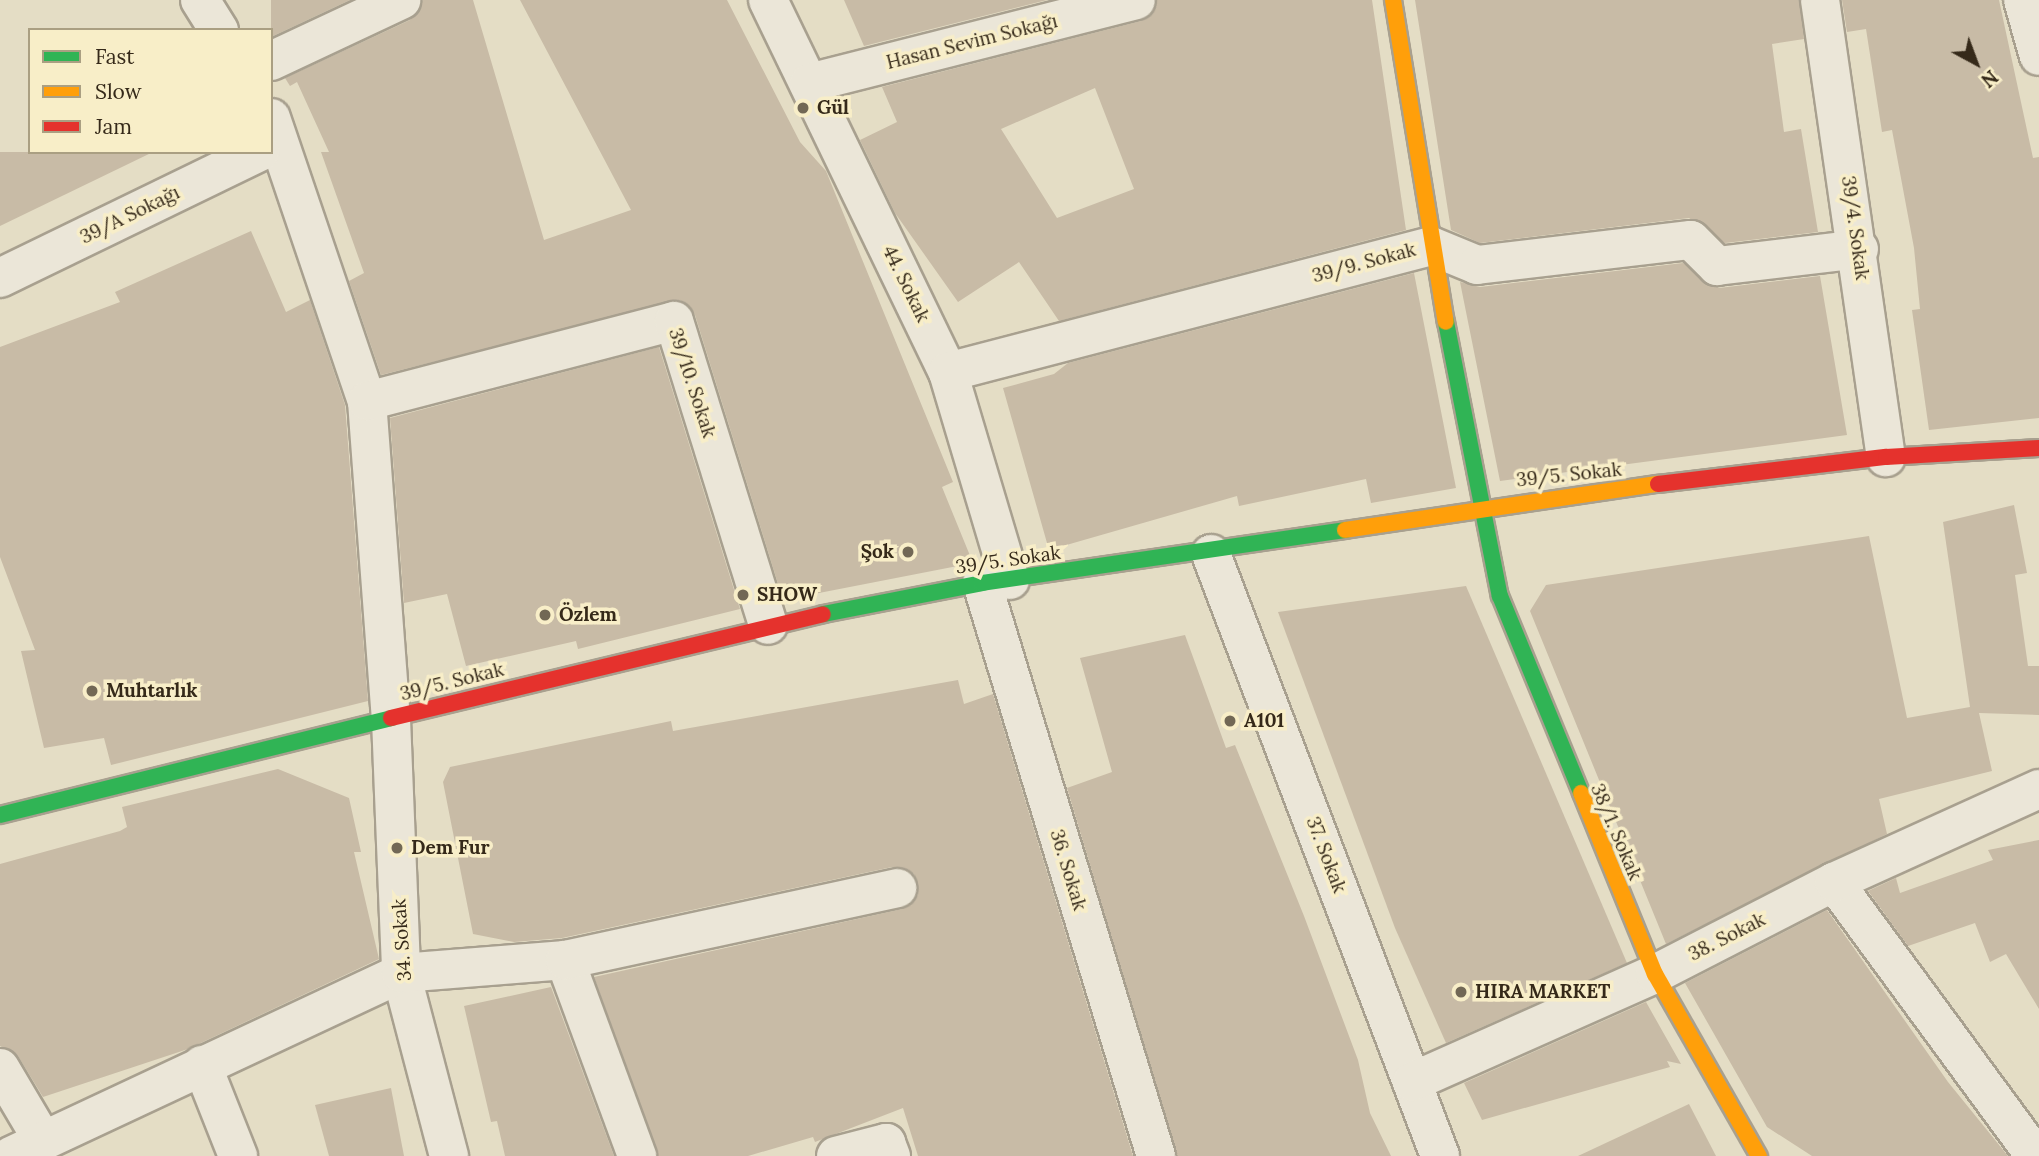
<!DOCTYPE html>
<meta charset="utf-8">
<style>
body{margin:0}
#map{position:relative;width:2039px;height:1156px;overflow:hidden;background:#e4ddc5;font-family:Lora,serif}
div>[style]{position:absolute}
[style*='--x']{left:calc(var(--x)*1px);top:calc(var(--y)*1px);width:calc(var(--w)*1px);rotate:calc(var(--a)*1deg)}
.building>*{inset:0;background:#c8bba6}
.roads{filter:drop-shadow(2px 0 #a8a08f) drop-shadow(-2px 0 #a8a08f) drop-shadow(0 2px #a8a08f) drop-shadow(0 -2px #a8a08f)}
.street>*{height:38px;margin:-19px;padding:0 19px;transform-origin:19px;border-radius:19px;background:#ebe6d8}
.fast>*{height:16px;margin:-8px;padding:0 8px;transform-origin:8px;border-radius:8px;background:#30b455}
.slow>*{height:16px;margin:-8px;padding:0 8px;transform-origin:8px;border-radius:8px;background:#ff9f0a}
.jam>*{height:16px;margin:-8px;padding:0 8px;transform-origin:8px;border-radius:8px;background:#e5322d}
.dots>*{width:19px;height:19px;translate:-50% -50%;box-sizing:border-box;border:4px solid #f8eec8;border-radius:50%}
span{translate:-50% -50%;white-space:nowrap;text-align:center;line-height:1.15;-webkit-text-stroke:7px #f8eec8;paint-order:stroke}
.street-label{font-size:19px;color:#352919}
.poi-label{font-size:19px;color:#352919;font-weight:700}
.left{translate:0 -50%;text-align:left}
.right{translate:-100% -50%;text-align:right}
.legend{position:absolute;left:28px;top:28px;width:245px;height:126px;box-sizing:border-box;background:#f8eec8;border:2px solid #aa9f82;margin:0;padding:9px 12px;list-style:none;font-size:21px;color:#352919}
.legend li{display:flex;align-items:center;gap:14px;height:35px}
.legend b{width:35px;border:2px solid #aa9f82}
.north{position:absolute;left:1941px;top:28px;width:70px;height:70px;-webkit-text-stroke:5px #f8eec8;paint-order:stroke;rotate:139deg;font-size:19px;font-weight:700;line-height:28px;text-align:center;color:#352919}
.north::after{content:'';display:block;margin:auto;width:24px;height:32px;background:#352919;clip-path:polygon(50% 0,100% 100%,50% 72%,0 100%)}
</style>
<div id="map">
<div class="building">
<div style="clip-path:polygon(271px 0,350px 0,271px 37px)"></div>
<div style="clip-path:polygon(423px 0,473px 0,544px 240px,631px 210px,520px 0,727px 0,800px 142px,826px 171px,953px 482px,942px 487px,973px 563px,783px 600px,695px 315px,680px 300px,381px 375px,349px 281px,364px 273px,321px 152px,329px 152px,297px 82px,290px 86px,285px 78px,410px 20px)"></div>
<div style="clip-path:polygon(844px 0,1047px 0,864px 46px)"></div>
<div style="clip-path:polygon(evenodd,1157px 0,1372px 0,1406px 230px,1059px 321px,1019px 262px,958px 302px,895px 213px,860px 140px,897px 122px,882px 87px,1141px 21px,1157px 0,1095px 88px,1134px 189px,1057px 218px,1001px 129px,1095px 88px)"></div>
<div style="clip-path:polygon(1415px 0,1799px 0,1804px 39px,1772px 44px,1784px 132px,1801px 129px,1818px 232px,1725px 243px,1689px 218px,1480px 243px,1451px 230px)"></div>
<div style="clip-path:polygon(1842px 0,1999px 0,2033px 158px,2039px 157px,2039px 418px,1929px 430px,1912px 310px,1920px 309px,1914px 248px,1892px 130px,1882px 132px,1866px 29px,1847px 32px)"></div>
<div style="clip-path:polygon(0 152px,153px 152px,0 226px)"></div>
<div style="clip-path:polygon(251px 231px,286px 312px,310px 300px,345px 405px,368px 701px,111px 765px,104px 738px,44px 748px,21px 651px,35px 650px,0 557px,0 347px,120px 302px,115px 292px)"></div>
<div style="clip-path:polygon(1683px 263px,1719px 288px,1820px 276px,1847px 435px,1500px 481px,1460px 282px,1480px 287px)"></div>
<div style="clip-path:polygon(1414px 273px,1456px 488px,1371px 503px,1366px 479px,1239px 506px,1237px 496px,1049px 550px,1003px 388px,1054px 374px,1068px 363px)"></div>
<div style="clip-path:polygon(659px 347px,740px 609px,578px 649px,576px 641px,466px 666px,447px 594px,404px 603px,390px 418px)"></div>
<div style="clip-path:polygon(2014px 505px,2027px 573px,2015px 575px,2028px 666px,2039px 666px,2039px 715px,1979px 713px,1992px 771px,1879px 799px,1887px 834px,1666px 944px,1530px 611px,1546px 585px,1869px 536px,1907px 718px,1970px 707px,1943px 522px)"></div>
<div style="clip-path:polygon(1466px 586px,1627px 963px,1446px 1043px,1395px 928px,1278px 612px)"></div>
<div style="clip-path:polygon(1185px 635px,1226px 748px,1235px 745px,1304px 916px,1358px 1060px,1370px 1113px,1391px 1156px,1177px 1156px,1067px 788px,1112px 772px,1080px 658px)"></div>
<div style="clip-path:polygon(958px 680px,964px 704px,993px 694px,1133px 1156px,918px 1156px,903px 1108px,815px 1142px,813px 1137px,748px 1156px,658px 1156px,594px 977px,902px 909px,918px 895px,914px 874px,892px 867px,562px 938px,514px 942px,473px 934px,443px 782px,450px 767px,671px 721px,673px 731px)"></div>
<div style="clip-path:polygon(278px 769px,349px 798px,361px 852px,354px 852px,379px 959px,188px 1049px,43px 1097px,18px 1056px,0 1046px,0 864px,120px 831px,127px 827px,122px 807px)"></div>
<div style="clip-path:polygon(2039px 840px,2039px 1009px,2006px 954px,1990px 962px,1975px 923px,1908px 946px,1868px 891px,1896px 878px,1900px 893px,1993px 860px,1988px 850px)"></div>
<div style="clip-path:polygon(1827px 910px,1948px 1082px,2008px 1156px,1812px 1156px,1767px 1127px,1685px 983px)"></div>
<div style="clip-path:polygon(551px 987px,614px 1156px,505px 1156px,497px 1121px,491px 1122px,464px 1006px)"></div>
<div style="clip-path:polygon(1646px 1002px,1681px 1064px,1667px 1061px,1670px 1067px,1482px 1120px,1464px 1083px)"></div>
<div style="clip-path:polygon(391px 1088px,404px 1156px,329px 1156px,315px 1105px)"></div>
<div style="clip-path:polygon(1689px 1104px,1716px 1156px,1578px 1156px)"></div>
</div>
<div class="roads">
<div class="street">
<div style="--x:200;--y:0;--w:36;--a:58"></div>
<div style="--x:768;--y:0;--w:413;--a:64.2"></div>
<div style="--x:948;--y:372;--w:217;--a:73.4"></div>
<div style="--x:1820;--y:0;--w:462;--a:81.8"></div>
<div style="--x:2023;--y:0;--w:58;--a:74.1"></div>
<div style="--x:271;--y:61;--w:144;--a:-25.1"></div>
<div style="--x:809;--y:83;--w:337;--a:-14.2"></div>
<div style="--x:271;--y:118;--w:299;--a:71.3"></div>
<div style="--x:367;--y:401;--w:319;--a:85.7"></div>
<div style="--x:391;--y:719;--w:254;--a:87.7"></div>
<div style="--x:401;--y:973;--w:189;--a:75.3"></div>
<div style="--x:0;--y:278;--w:289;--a:-25.9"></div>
<div style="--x:948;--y:372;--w:499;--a:-14.6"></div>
<div style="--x:1431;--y:246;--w:50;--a:22.4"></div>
<div style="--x:1477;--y:265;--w:215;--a:-6.7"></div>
<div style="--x:1691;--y:240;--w:37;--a:45"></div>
<div style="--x:1717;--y:266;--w:143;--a:-6.8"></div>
<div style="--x:367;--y:401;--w:317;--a:-14.6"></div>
<div style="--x:674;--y:321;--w:318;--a:72.8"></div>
<div style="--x:1211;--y:554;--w:644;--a:69.17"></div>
<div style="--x:982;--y:583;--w:599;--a:73.11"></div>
<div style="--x:1834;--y:882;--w:340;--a:53.7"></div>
<div style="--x:565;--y:960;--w:209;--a:69.8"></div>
<div style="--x:202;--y:1065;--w:98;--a:68.4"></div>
<div style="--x:0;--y:1068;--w:82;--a:59.4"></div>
<div style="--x:1412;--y:1082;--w:266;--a:-24"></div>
<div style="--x:1655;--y:974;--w:201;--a:-27.2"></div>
<div style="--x:1834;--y:882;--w:225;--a:-24.4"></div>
<div style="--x:11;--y:1156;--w:431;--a:-25.1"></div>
<div style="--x:401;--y:973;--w:165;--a:-4.5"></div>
<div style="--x:565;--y:960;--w:340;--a:-12.2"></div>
<div style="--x:836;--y:1156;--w:52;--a:-14.6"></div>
<div style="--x:886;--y:1143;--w:14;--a:69"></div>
</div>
<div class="fast">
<div style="--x:1446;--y:322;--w:279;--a:78.9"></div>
<div style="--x:1500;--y:596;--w:213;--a:67.6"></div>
<div style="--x:823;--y:614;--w:162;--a:-11"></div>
<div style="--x:982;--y:583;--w:367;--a:-8.3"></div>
<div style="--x:0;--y:815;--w:403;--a:-13.9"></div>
</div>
<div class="slow">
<div style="--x:1393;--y:0;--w:326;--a:80.7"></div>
<div style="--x:1345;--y:530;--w:316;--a:-8.4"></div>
<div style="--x:1581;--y:793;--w:196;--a:67.8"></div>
<div style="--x:1655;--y:974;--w:210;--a:60.3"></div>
</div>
<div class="jam">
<div style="--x:1658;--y:484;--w:230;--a:-6.8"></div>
<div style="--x:1886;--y:457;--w:153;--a:-3.4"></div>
<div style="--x:391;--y:718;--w:444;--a:-13.5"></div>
</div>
</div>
<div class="dots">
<div style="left:803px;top:108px;background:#726855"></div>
<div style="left:908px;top:552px;background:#726855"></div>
<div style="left:743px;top:595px;background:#726855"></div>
<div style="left:545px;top:615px;background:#726855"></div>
<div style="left:92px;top:691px;background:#726855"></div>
<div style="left:1230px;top:721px;background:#726855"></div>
<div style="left:397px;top:848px;background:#726855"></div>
<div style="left:1461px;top:992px;background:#726855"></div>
</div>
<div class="street-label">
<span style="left:972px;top:42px;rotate:-14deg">Hasan Sevim Sokağı</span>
<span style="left:130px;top:215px;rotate:-26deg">39/A Sokağı</span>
<span style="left:1855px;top:228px;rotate:82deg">39/4. Sokak</span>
<span style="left:1364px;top:263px;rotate:-15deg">39/9. Sokak</span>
<span style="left:906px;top:284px;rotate:64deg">44. Sokak</span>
<span style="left:692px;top:383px;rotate:72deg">39/10. Sokak</span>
<span style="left:1569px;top:475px;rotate:-6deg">39/5. Sokak</span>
<span style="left:1008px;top:560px;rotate:-8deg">39/5. Sokak</span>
<span style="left:452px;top:682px;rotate:-14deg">39/5. Sokak</span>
<span style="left:1616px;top:832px;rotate:67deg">38/1. Sokak</span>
<span style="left:1326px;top:855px;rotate:69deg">37. Sokak</span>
<span style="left:1068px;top:870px;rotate:73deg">36. Sokak</span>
<span style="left:1727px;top:937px;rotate:-27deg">38. Sokak</span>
<span style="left:402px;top:940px;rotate:-94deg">34. Sokak</span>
</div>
<div class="poi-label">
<span class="left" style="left:817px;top:108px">Gül</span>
<span class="right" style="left:894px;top:552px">Şok</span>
<span class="left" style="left:757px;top:595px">SHOW</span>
<span class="left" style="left:559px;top:615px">Özlem</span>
<span class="left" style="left:106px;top:691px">Muhtarlık</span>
<span class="left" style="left:1244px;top:721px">A101</span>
<span class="left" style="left:411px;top:848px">Dem Fur</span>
<span class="left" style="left:1475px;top:992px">HIRA MARKET</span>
</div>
<ul class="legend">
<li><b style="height:9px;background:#30b455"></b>Fast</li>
<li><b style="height:9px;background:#ff9f0a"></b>Slow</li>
<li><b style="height:9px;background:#e5322d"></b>Jam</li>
</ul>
<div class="north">N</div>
</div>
